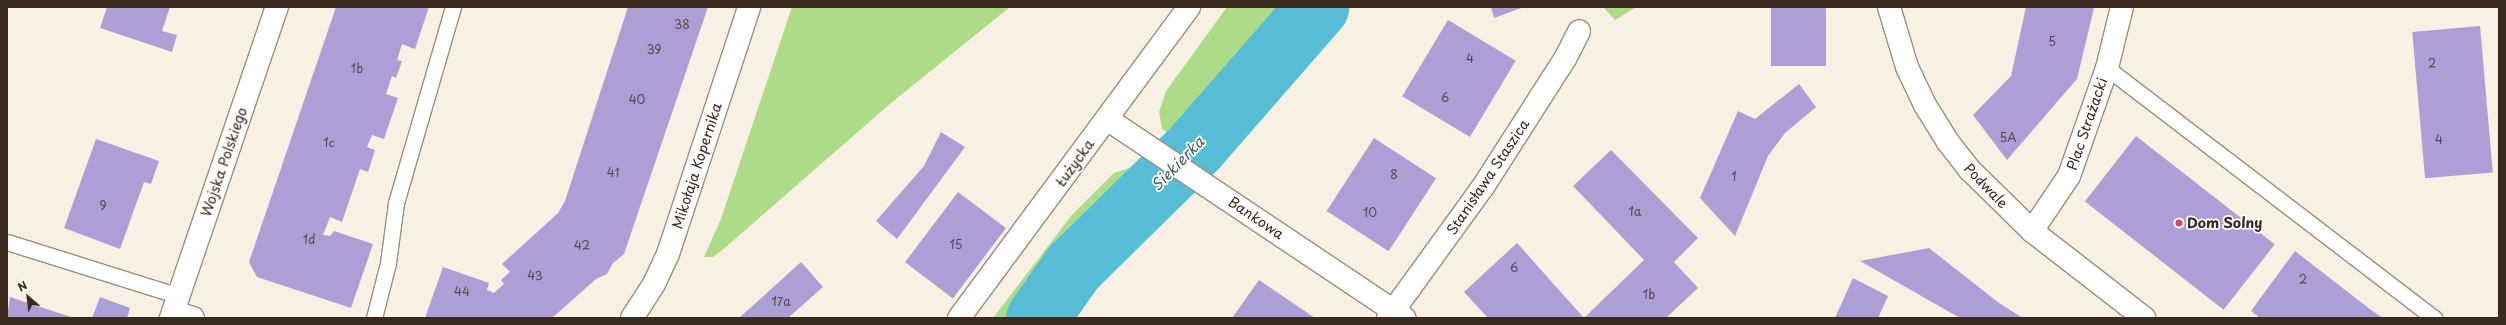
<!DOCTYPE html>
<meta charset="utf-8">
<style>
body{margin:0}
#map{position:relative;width:2506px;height:325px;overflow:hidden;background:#f8f1e3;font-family:"Playpen Sans",sans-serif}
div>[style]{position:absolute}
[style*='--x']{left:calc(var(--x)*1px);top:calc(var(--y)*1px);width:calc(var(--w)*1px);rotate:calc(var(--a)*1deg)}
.green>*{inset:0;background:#aedb87}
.river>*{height:63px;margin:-31.5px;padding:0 31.5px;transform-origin:31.5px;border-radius:31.5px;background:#57bdd5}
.building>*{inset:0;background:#ad9fd5;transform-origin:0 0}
.roads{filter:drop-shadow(1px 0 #9a8e80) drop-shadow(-1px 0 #9a8e80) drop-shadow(0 1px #9a8e80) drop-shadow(0 -1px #9a8e80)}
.lane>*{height:15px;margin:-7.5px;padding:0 7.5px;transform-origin:7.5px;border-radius:7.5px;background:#fff}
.street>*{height:22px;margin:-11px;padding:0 11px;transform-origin:11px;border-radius:11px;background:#fff}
.secondary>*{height:22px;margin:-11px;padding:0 11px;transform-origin:11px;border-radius:11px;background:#fff}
.dots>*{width:11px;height:11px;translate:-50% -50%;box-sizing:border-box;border:2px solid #fff;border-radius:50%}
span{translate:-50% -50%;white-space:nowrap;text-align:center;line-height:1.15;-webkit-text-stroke:3.5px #fff;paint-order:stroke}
.number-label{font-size:12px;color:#58474c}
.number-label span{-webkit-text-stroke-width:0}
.street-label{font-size:14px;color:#3b2a1e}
.poi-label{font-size:14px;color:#3b2a1e;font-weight:700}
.left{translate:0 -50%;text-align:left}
.water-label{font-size:15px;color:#455d5e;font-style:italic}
.frame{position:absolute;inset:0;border:8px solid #3b2a1e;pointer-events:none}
.north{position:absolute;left:8px;top:277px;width:40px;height:40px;-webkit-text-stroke:3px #fff;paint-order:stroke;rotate:332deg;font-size:11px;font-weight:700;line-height:16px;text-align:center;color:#3b2a1e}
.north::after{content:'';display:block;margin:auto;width:14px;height:18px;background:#3b2a1e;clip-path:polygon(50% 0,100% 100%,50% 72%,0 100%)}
</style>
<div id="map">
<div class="green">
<div style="clip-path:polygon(792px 7px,1010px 7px,891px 103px,726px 247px,713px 257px,704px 257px,721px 219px)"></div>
<div style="clip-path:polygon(1227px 7px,1281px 7px,1175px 138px,1162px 129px,1159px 112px,1166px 91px)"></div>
<div style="clip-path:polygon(1603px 7px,1636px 7px,1615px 20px)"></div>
<div style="clip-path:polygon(1129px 168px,1142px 176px,1069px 257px,1022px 318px,993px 318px,1071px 216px,1114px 173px)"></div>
</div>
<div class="river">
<div style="--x:1037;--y:318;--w:62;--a:-54.8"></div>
<div style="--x:1073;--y:267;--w:171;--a:-44.5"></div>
<div style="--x:1195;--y:147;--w:186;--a:-48.9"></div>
</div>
<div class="building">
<div style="clip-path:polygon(107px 7px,170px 7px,162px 31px,177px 35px,172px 52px,100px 28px)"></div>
<div style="clip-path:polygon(336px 7px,429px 7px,415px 49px,402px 44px,397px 60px,402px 61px,396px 78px,392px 76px,386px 94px,398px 98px,384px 139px,372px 135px,367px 147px,375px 150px,368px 172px,360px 169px,342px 222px,330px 217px,323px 235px,330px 236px,334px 231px,373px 244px,351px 308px,257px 277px,249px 262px)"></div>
<div style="clip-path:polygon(628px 7px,708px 7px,624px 254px,613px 263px,607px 274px,596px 279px,552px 318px,425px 318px,443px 267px,489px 283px,487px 290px,494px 293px,504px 284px,501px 280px,510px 272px,502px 264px,558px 213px,565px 201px)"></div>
<div style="clip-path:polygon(1491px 7px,1524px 7px,1494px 18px)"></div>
<div style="left:1771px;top:7px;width:55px;height:59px"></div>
<div style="clip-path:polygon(2026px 7px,2094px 8px,2077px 79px,2007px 160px,1973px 115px,2011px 76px)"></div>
<div style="left:1448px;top:20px;width:79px;height:89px;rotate:31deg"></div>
<div style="left:2480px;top:26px;width:147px;height:68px;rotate:85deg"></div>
<div style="clip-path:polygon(1799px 84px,1816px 107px,1785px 133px,1768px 156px,1735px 236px,1700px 198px,1738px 111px,1755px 119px)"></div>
<div style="clip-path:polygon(941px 132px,965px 147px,897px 239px,876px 221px,924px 166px)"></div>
<div style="left:2136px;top:136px;width:176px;height:83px;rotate:38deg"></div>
<div style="left:1374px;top:138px;width:74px;height:87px;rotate:33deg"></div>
<div style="clip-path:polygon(96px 139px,159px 161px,151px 184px,144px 182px,120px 249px,64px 228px)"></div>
<div style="clip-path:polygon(1611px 150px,1698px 238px,1674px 262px,1698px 288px,1666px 318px,1488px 318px,1464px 292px,1517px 243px,1584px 318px,1644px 260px,1573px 186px)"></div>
<div style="left:958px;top:192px;width:60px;height:88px;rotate:37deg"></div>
<div style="clip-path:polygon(1929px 248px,1999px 303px,2023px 318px,1960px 318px,1860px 261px)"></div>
<div style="clip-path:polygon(2295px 251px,2371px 310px,2383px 318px,2260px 318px,2251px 311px)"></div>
<div style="clip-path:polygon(801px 262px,823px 287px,788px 318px,739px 318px)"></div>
<div style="clip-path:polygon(1853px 278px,1888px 296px,1878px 318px,1835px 318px)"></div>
<div style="clip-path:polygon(1259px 280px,1315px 318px,1232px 318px)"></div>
<div style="clip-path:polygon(10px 297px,74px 318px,7px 318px)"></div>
<div style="clip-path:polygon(100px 297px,130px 308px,127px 318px,92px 318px)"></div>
</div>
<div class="roads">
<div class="lane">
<div style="--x:2107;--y:68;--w:412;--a:37.4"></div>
<div style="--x:7;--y:242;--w:180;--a:17.4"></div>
<div style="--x:374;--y:318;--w:57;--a:-75.7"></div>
<div style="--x:388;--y:263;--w:61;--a:-82.4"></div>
<div style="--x:396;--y:203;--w:204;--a:-73.8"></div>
</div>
<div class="street">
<div style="--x:1107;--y:119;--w:358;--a:33.8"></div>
<div style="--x:2032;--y:231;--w:66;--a:-56.1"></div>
<div style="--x:2069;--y:176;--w:114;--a:-70.6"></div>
<div style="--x:2107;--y:68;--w:63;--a:-76.2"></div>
<div style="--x:173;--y:312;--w:21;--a:17"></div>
<div style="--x:171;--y:318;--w:329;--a:-71.2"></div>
<div style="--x:632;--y:318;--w:40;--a:-57.1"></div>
<div style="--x:654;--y:284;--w:33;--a:-65"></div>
<div style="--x:668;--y:254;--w:260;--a:-71.8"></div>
<div style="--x:1388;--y:318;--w:162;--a:-54.1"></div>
<div style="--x:1483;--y:187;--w:152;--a:-57.4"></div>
<div style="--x:1565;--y:59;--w:31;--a:-63"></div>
</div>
<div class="secondary">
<div style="--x:1889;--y:7;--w:63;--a:73.3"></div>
<div style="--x:1907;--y:67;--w:42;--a:64.7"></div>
<div style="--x:1925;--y:105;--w:44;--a:58.1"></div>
<div style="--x:1948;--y:142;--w:36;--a:52"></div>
<div style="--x:1970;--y:170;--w:87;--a:44.5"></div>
<div style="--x:2032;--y:231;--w:142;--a:37.8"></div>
<div style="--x:959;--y:318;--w:387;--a:-53.5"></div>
</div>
</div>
<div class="dots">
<div style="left:2179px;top:223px;background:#d1495b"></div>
</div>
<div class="number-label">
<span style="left:682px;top:25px">38</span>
<span style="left:2052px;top:42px">5</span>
<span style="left:654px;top:50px">39</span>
<span style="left:1470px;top:59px">4</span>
<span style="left:2432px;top:64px">2</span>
<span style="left:357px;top:69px">1b</span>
<span style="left:1445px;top:98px">6</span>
<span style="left:637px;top:100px">40</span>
<span style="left:2008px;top:138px">5A</span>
<span style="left:2439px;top:140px">4</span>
<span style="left:329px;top:143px">1c</span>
<span style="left:613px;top:173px">41</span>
<span style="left:1394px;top:175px">8</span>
<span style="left:1734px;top:177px">1</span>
<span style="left:103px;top:206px">9</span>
<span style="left:1635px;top:212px">1a</span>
<span style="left:1370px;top:213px">10</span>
<span style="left:309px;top:240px">1d</span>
<span style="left:956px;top:245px">15</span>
<span style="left:582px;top:246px">42</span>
<span style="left:1514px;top:268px">6</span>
<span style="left:535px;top:276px">43</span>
<span style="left:2303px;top:280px">2</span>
<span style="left:462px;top:292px">44</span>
<span style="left:1649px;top:295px">1b</span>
<span style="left:781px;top:302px">17a</span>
</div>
<div class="street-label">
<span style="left:2087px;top:124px;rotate:-71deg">Plac Strażacki</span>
<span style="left:224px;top:162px;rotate:-71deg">Wojska Polskiego</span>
<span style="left:1075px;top:163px;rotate:-54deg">Łużycka</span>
<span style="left:697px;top:166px;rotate:-72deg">Mikołaja Kopernika</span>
<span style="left:1488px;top:177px;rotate:-56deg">Stanisława Staszica</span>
<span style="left:1986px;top:186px;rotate:46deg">Podwale</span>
<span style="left:1256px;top:218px;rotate:34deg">Bankowa</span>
</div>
<div class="poi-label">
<span class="left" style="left:2187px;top:223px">Dom Solny</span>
</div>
<div class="water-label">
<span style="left:1177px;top:163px;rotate:-46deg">Siekierka</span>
</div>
<div class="frame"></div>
<div class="north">N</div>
</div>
